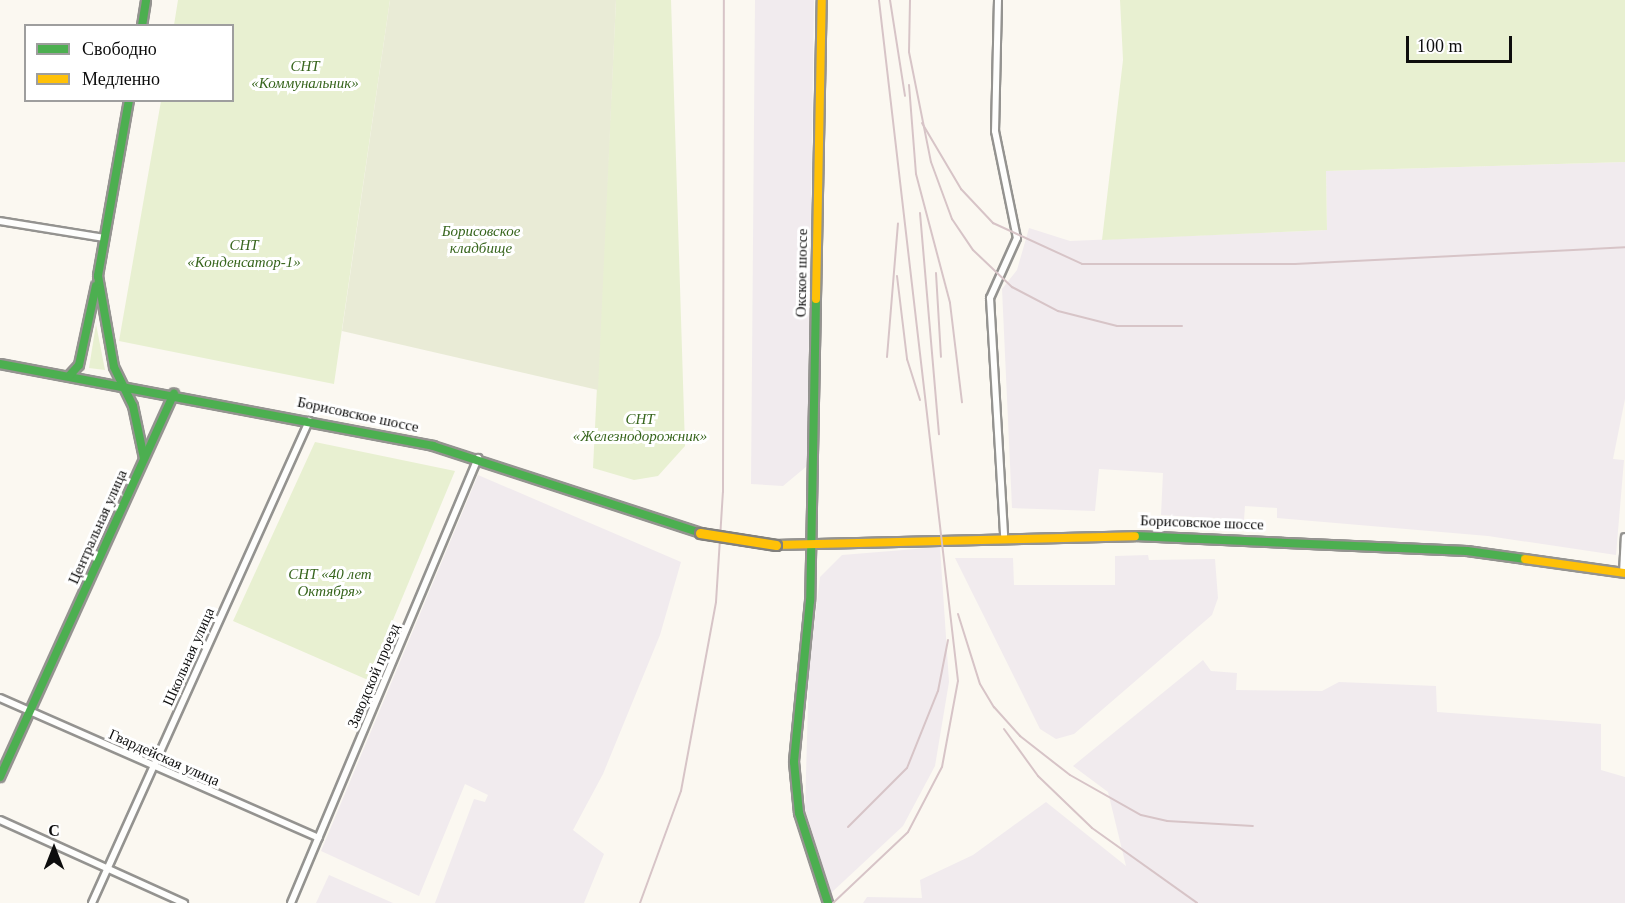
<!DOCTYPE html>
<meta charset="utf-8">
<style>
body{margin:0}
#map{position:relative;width:1625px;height:903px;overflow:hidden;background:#fbf8f1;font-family:Georgia,serif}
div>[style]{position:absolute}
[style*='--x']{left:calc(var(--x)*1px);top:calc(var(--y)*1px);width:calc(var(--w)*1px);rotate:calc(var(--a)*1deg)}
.industrial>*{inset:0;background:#f1ebee}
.green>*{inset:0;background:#e8f0d1}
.cemetery>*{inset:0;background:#e9ebd6}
.roads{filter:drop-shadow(2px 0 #949390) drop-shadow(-2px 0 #949390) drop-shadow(0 2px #949390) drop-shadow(0 -2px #949390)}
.street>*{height:6px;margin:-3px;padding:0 3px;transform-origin:3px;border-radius:3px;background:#fefefd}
.fast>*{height:8px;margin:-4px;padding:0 4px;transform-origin:4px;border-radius:4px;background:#4caf50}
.slow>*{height:8px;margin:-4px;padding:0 4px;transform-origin:4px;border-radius:4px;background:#ffc107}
.rail>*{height:2px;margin:-1px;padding:0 1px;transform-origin:1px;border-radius:1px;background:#d7c4c7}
.bridges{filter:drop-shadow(2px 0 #81807d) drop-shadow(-2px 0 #81807d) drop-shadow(0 2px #81807d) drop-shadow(0 -2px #81807d)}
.slow-bridge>*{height:9px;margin:-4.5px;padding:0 4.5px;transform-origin:4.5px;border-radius:4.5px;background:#ffc107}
span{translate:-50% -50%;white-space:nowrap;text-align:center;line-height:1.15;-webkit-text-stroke:6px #fff;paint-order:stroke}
.park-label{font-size:15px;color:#37651d;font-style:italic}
.street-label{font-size:15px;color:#0d0d0d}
.legend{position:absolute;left:24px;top:24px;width:210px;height:78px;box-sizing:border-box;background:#fff;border:2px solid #9e9e9e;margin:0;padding:8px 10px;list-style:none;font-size:18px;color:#0d0d0d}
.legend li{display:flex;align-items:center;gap:12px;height:30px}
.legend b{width:30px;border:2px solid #9e9e9e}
.north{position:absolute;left:24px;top:819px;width:60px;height:60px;-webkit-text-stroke:4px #fff;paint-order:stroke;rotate:0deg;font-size:16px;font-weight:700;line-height:24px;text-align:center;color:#0d0d0d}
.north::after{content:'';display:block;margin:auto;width:21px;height:27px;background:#0d0d0d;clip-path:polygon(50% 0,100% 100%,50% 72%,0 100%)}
.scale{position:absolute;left:1406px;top:36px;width:106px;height:27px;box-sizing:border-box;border:3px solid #0d0d0d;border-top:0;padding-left:8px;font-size:18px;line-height:21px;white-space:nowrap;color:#0d0d0d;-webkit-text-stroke:4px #fff;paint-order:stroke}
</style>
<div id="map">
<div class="industrial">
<div style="clip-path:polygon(755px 0,814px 0,807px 466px,783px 486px,751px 484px)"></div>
<div style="clip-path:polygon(1625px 162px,1625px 399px,1613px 459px,1624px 460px,1616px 555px,1488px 536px,1277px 518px,1277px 508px,1245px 506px,1244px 520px,1161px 515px,1163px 473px,1099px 469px,1095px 511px,1012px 508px,1002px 289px,1017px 270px,1029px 228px,1070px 241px,1327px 230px,1326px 171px)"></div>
<div style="clip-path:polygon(478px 475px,681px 562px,660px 635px,603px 774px,573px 830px,604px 854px,584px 903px,435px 903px,474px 799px,485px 802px,488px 795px,465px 784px,419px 896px,321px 851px)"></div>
<div style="clip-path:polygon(940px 547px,949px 682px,935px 766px,903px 826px,831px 893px,805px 809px,809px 669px,820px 577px,842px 555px)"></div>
<div style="clip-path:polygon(1148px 555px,1149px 560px,1215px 559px,1218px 598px,1212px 615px,1074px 734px,1056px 739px,1040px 729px,955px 558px,1013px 558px,1014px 585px,1115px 585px,1115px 556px)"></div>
<div style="clip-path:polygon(1203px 660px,1211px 671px,1237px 673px,1236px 690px,1322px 691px,1339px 682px,1436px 686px,1437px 712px,1601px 724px,1601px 770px,1625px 777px,1625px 903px,863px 903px,867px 897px,922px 898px,920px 880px,973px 855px,1046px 802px,1126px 866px,1108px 792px,1073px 766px)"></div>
<div style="clip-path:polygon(329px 875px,393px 903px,316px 903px)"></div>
</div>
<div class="green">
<div style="clip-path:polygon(178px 0,390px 0,334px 384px,119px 341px,161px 101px,232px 100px,232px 26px,174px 25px)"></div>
<div style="clip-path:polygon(616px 0,671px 0,685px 446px,658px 476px,634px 480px,593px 468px)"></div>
<div style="clip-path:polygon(1120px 0,1625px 0,1625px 162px,1326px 171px,1327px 230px,1102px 240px,1123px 60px)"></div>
<div style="clip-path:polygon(96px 324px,105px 370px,89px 368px)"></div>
<div style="clip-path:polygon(315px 442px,455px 471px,368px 680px,233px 621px)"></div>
</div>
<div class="cemetery">
<div style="clip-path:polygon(390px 0,616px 0,598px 390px,342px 331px)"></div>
</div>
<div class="roads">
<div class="street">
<div style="--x:998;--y:0;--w:131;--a:91.3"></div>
<div style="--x:995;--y:131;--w:109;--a:78.4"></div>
<div style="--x:1017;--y:238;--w:66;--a:114.2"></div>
<div style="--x:990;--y:298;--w:237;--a:86.6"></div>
<div style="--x:0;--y:221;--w:106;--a:9.2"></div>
<div style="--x:1623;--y:573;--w:36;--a:-87"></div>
<div style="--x:0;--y:698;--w:348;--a:23.7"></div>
<div style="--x:0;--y:820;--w:202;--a:24.3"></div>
<div style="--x:92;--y:903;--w:529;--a:-65.76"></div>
<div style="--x:291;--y:903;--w:483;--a:-67.2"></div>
</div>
<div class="fast">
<div style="--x:142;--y:26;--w:26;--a:-81"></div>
<div style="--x:129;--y:100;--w:179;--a:100"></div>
<div style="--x:98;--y:276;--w:92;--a:80"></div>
<div style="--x:114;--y:367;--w:43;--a:64"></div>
<div style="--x:133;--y:406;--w:53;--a:78.1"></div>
<div style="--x:816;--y:299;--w:302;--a:91.1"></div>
<div style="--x:810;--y:601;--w:162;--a:95.7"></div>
<div style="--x:794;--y:762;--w:51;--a:84.4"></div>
<div style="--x:799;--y:813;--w:95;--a:72.1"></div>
<div style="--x:0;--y:364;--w:441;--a:10.7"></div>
<div style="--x:433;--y:446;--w:281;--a:18"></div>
<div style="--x:70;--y:375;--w:13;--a:-48"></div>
<div style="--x:79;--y:365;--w:81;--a:-77.9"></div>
<div style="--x:1135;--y:536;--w:332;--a:2.6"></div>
<div style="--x:1467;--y:551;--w:59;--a:7.9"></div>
<div style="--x:0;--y:777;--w:421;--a:-65.6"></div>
</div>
<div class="slow">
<div style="--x:816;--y:299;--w:299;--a:-88.9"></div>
<div style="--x:776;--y:545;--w:359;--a:-1.4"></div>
<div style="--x:1525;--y:559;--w:101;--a:8"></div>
</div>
</div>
<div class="rail">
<div style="--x:890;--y:0;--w:97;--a:81.1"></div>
<div style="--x:910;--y:0;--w:52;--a:91.1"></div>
<div style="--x:909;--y:52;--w:112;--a:78.7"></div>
<div style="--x:931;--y:162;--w:61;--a:69.8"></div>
<div style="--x:952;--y:219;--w:37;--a:56"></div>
<div style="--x:973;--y:250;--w:54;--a:43.5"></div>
<div style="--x:1012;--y:287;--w:52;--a:27.6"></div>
<div style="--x:1058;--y:311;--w:61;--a:14.3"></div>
<div style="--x:1117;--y:326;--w:65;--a:0"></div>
<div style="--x:909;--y:85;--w:89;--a:85.5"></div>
<div style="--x:916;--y:174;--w:133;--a:75.2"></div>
<div style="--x:950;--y:303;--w:100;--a:83.1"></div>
<div style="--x:922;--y:123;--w:77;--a:59.4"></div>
<div style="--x:961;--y:189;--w:47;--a:46.7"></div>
<div style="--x:993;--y:223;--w:98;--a:24.7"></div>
<div style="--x:1082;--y:264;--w:213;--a:0"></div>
<div style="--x:1295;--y:264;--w:330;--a:-2.9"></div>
<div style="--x:920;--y:213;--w:222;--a:85.1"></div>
<div style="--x:936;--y:273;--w:84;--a:86.6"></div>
<div style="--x:897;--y:276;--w:84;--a:83.1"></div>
<div style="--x:907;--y:359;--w:43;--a:72.4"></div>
<div style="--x:887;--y:357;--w:134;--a:-85.3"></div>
<div style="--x:958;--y:614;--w:73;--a:72.6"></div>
<div style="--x:980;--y:684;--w:27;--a:59"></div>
<div style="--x:994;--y:707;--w:39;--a:48"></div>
<div style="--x:1020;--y:736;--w:63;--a:38"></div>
<div style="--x:1070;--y:775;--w:81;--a:29.4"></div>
<div style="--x:1141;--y:815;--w:27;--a:13"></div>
<div style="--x:1167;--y:821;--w:86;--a:3.3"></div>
<div style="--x:1004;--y:729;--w:58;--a:54.1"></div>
<div style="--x:1038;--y:776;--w:75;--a:43.9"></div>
<div style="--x:1092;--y:828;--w:129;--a:35.5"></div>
<div style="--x:848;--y:827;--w:83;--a:-45"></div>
<div style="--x:907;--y:768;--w:83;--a:-68.1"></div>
<div style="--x:938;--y:691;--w:52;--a:-78.9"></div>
<div style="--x:640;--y:903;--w:119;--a:-69.9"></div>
<div style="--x:681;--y:791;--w:192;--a:-79.5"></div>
<div style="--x:716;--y:602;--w:110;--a:-86.4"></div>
<div style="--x:723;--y:492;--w:492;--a:-89.9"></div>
<div style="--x:833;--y:903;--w:103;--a:-43.4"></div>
<div style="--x:908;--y:832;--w:73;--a:-62.4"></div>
<div style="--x:942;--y:767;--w:87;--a:-79.5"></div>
<div style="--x:958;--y:681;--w:686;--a:-96.62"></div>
</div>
<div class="bridges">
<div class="slow-bridge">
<div style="--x:700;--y:533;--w:77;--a:9"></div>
</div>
</div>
<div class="park-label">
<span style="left:305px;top:75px">СНТ<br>«Коммунальник»</span>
<span style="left:481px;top:240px">Борисовское<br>кладбище</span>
<span style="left:244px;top:254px">СНТ<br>«Конденсатор-1»</span>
<span style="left:640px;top:428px">СНТ<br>«Железнодорожник»</span>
<span style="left:330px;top:583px">СНТ «40 лет<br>Октября»</span>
</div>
<div class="street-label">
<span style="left:802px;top:273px;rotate:-89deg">Окское шоссе</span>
<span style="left:358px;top:415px;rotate:12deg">Борисовское шоссе</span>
<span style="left:1202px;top:523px;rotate:2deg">Борисовское шоссе</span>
<span style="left:98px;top:527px;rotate:-66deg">Центральная улица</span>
<span style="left:189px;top:657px;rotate:-66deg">Школьная улица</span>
<span style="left:374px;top:676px;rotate:-67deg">Заводской проезд</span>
<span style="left:164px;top:758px;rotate:24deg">Гвардейская улица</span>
</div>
<ul class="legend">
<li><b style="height:8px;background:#4caf50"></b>Свободно</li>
<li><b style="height:8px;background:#ffc107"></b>Медленно</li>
</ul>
<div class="north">С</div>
<div class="scale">100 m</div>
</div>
